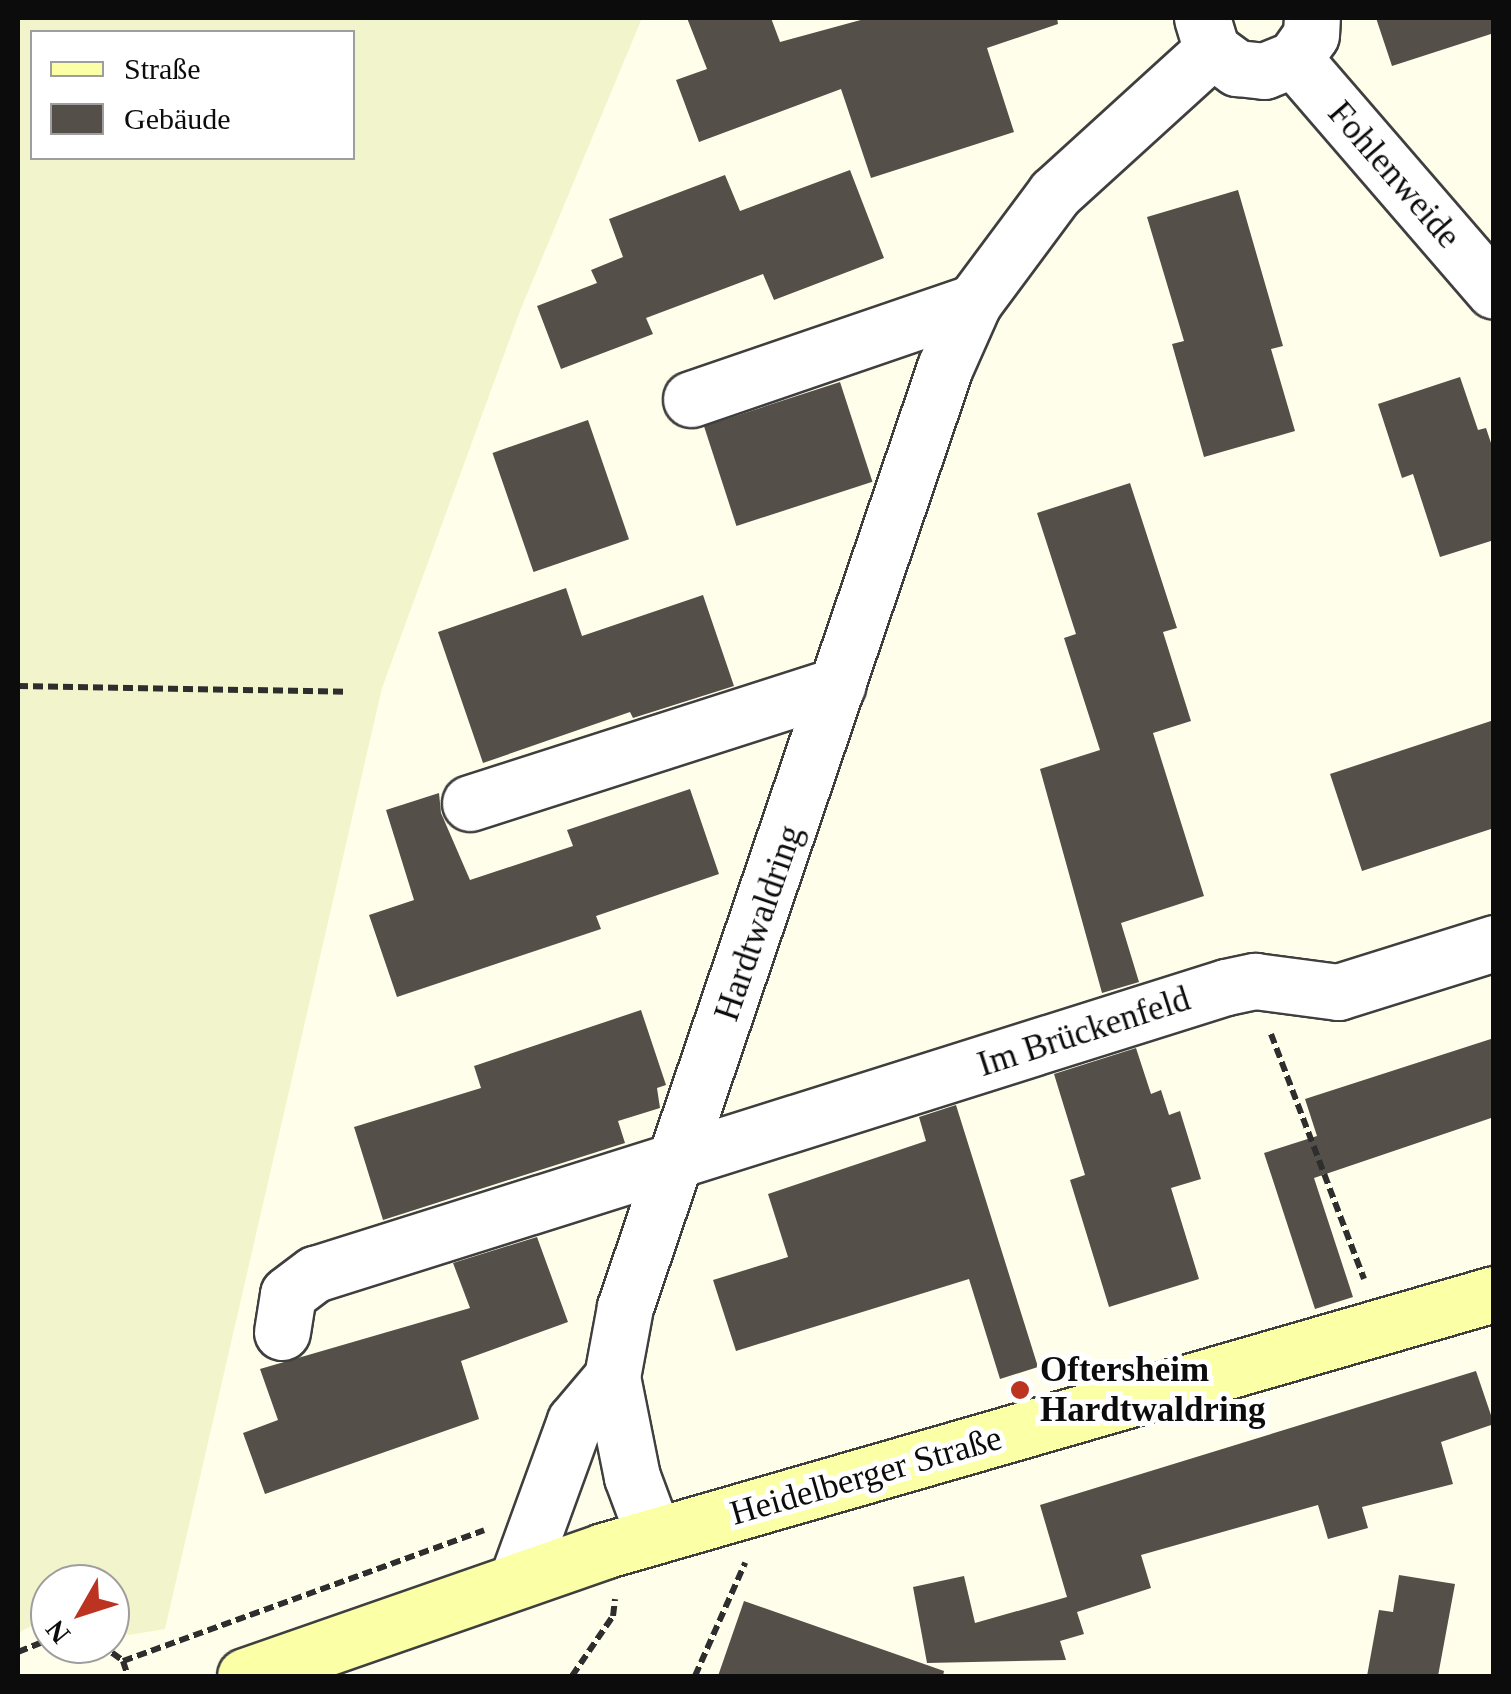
<!DOCTYPE html>
<meta charset="utf-8">
<style>
body{margin:0}
#map{position:relative;width:1511px;height:1694px;overflow:hidden;background:#fffeea;font-family:"Times New Roman",serif}
div>[style]{position:absolute}
[style*='--x']{left:calc(var(--x)*1px);top:calc(var(--y)*1px);width:calc(var(--w)*1px);rotate:calc(var(--a)*1deg)}
.farmland>*{inset:0;background:#f2f5cb}
.building>*{inset:0;background:#544f48;transform-origin:0 0}
.path>*{height:6px;margin-top:-3px;transform-origin:0;background:repeating-linear-gradient(90deg,#2e2e2e 0 10px,transparent 0 15px)}
.roads{filter:drop-shadow(2px 0 #3f3f3f) drop-shadow(-2px 0 #3f3f3f) drop-shadow(0 2px #3f3f3f) drop-shadow(0 -2px #3f3f3f)}
.street>*{height:55px;margin:-27.5px;padding:0 27.5px;transform-origin:27.5px;border-radius:27.5px;background:#fff}
.secondary>*{height:55px;margin:-27.5px;padding:0 27.5px;transform-origin:27.5px;border-radius:27.5px;background:#fbffa5}
.dots>*{width:28px;height:28px;translate:-50% -50%;box-sizing:border-box;border:5px solid #fff;border-radius:50%}
span{translate:-50% -50%;white-space:nowrap;text-align:center;line-height:1.15;-webkit-text-stroke:10px #fff;paint-order:stroke}
.street-label{font-size:35px;color:#0c0c0c}
.poi-label{font-size:35px;color:#0c0c0c;font-weight:700}
.left{translate:0 -50%;text-align:left}
.frame{position:absolute;inset:0;border:20px solid #0c0c0c;pointer-events:none}
.legend{position:absolute;left:30px;top:30px;width:325px;height:130px;box-sizing:border-box;background:#fff;border:2px solid #9e9e9e;margin:0;padding:12px 18px;list-style:none;font-size:30px;color:#0c0c0c}
.legend li{display:flex;align-items:center;gap:20px;height:50px}
.legend b{width:50px;border:2px solid #9e9e9e}
.north{position:absolute;left:30px;top:1564px;width:100px;height:100px;box-sizing:border-box;background:#fff;border:2px solid #9e9e9e;border-radius:50%;rotate:231deg;font-size:28px;font-weight:700;line-height:40px;text-align:center;color:#0c0c0c}
.north::after{content:'';display:block;margin:auto;width:35px;height:45px;background:#bd3322;clip-path:polygon(50% 0,100% 100%,50% 72%,0 100%)}
</style>
<div id="map">
<div class="farmland">
<div style="clip-path:polygon(evenodd,18px 18px,642px 18px,520px 311px,382px 688px,165px 1629px,129px 1635px,110px 1624px,110px 1584px,50px 1584px,50px 1616px,18px 1633px,18px 18px,32px 32px,352px 32px,352px 158px,32px 158px,32px 32px)"></div>
</div>
<div class="building">
<div style="clip-path:polygon(687px 18px,771px 18px,780px 42px,868px 18px,1057px 18px,1058px 24px,987px 48px,1014px 132px,871px 178px,841px 89px,699px 142px,676px 80px,707px 69px)"></div>
<div style="clip-path:polygon(1376px 18px,1494px 18px,1494px 33px,1392px 66px)"></div>
<div style="clip-path:polygon(850px 170px,884px 258px,774px 300px,763px 274px,646px 318px,653px 334px,561px 369px,537px 306px,597px 283px,591px 270px,623px 257px,609px 219px,725px 175px,740px 211px)"></div>
<div style="clip-path:polygon(1238px 190px,1283px 346px,1271px 349px,1295px 431px,1204px 457px,1172px 344px,1184px 341px,1147px 217px)"></div>
<div style="clip-path:polygon(1460px 377px,1478px 430px,1486px 428px,1494px 452px,1494px 540px,1440px 557px,1413px 474px,1402px 478px,1378px 404px)"></div>
<div style="left:840px;top:382px;width:105px;height:143px;rotate:72deg"></div>
<div style="left:588px;top:420px;width:126px;height:101px;rotate:71deg"></div>
<div style="clip-path:polygon(1130px 483px,1177px 628px,1163px 632px,1191px 721px,1153px 733px,1204px 896px,1121px 923px,1139px 982px,1102px 993px,1040px 769px,1100px 750px,1064px 638px,1076px 634px,1037px 513px)"></div>
<div style="clip-path:polygon(566px 588px,582px 636px,703px 595px,734px 686px,633px 718px,630px 712px,483px 763px,438px 632px)"></div>
<div style="clip-path:polygon(1494px 720px,1494px 828px,1362px 871px,1330px 774px)"></div>
<div style="clip-path:polygon(690px 789px,719px 874px,596px 916px,601px 929px,397px 997px,369px 915px,414px 900px,386px 810px,439px 793px,441px 813px,470px 880px,573px 846px,567px 830px)"></div>
<div style="clip-path:polygon(641px 1010px,666px 1085px,657px 1088px,660px 1108px,618px 1121px,625px 1143px,383px 1220px,354px 1127px,481px 1088px,474px 1066px)"></div>
<div style="clip-path:polygon(1494px 1038px,1494px 1117px,1314px 1178px,1353px 1297px,1315px 1309px,1264px 1153px,1317px 1136px,1305px 1099px)"></div>
<div style="clip-path:polygon(1136px 1048px,1151px 1094px,1161px 1090px,1169px 1115px,1180px 1111px,1201px 1179px,1171px 1188px,1199px 1279px,1109px 1307px,1070px 1180px,1085px 1175px,1054px 1074px)"></div>
<div style="clip-path:polygon(956px 1105px,1038px 1367px,1000px 1379px,969px 1279px,736px 1351px,713px 1280px,788px 1257px,768px 1194px,926px 1141px,919px 1117px)"></div>
<div style="clip-path:polygon(537px 1237px,568px 1322px,461px 1361px,479px 1419px,265px 1494px,243px 1433px,278px 1420px,260px 1369px,470px 1308px,453px 1263px)"></div>
<div style="clip-path:polygon(1476px 1371px,1494px 1424px,1441px 1442px,1453px 1484px,1362px 1507px,1368px 1528px,1328px 1539px,1318px 1505px,1141px 1555px,1151px 1588px,1077px 1612px,1084px 1634px,1060px 1641px,1066px 1660px,927px 1663px,913px 1587px,964px 1576px,975px 1623px,1067px 1597px,1040px 1505px)"></div>
<div style="clip-path:polygon(1399px 1575px,1455px 1584px,1438px 1676px,1367px 1676px,1379px 1610px,1393px 1612px)"></div>
<div style="clip-path:polygon(744px 1601px,944px 1671px,943px 1676px,718px 1676px)"></div>
</div>
<div class="path">
<div style="--x:18;--y:686;--w:329;--a:1"></div>
<div style="--x:1271;--y:1034;--w:262;--a:69.2"></div>
<div style="--x:100;--y:1644;--w:29;--a:36"></div>
<div style="--x:123;--y:1661;--w:16;--a:72"></div>
<div style="--x:18;--y:1652;--w:35;--a:-22"></div>
<div style="--x:123;--y:1661;--w:384;--a:-19.9"></div>
<div style="--x:572;--y:1676;--w:73;--a:-55.7"></div>
<div style="--x:613;--y:1616;--w:17;--a:-83"></div>
<div style="--x:695;--y:1676;--w:124;--a:-66.1"></div>
</div>
<div class="roads">
<div class="street">
<div style="--x:1202;--y:18;--w:34;--a:73"></div>
<div style="--x:1212;--y:50;--w:31;--a:36"></div>
<div style="--x:1237;--y:68;--w:27;--a:6"></div>
<div style="--x:1264;--y:71;--w:32;--a:-22"></div>
<div style="--x:1294;--y:59;--w:29;--a:-55"></div>
<div style="--x:1311;--y:35;--w:17;--a:-87"></div>
<div style="--x:1294;--y:59;--w:306;--a:49.2"></div>
<div style="--x:691;--y:399;--w:299;--a:-18.9"></div>
<div style="--x:470;--y:803;--w:386;--a:-17.8"></div>
<div style="--x:282;--y:1332;--w:38;--a:-81"></div>
<div style="--x:288;--y:1294;--w:34;--a:-37"></div>
<div style="--x:315;--y:1274;--w:955;--a:-17.49"></div>
<div style="--x:1226;--y:987;--w:30;--a:-12"></div>
<div style="--x:1255;--y:981;--w:84;--a:7.5"></div>
<div style="--x:1338;--y:992;--w:164;--a:-17.4"></div>
<div style="--x:654;--y:1536;--w:63;--a:-110.4"></div>
<div style="--x:632;--y:1477;--w:102;--a:-101.3"></div>
<div style="--x:612;--y:1377;--w:71;--a:-79.5"></div>
<div style="--x:625;--y:1307;--w:993;--a:-71.2"></div>
<div style="--x:945;--y:367;--w:71;--a:-66"></div>
<div style="--x:974;--y:302;--w:136;--a:-53.4"></div>
<div style="--x:1055;--y:193;--w:212;--a:-42.3"></div>
<div style="--x:517;--y:1580;--w:169;--a:-70"></div>
<div style="--x:575;--y:1421;--w:57;--a:-49.9"></div>
</div>
<div class="secondary">
<div style="--x:245;--y:1676;--w:379;--a:-19.2"></div>
<div style="--x:603;--y:1551;--w:927;--a:-16.09"></div>
</div>
</div>
<div class="dots">
<div style="left:1020px;top:1390px;background:#bd3322"></div>
</div>
<div class="street-label">
<span style="left:1394px;top:175px;rotate:49deg">Fohlenweide</span>
<span style="left:759px;top:923px;rotate:-71deg">Hardtwaldring</span>
<span style="left:1084px;top:1032px;rotate:-18deg">Im Brückenfeld</span>
<span style="left:866px;top:1476px;rotate:-16deg">Heidelberger Straße</span>
</div>
<div class="poi-label">
<span class="left" style="left:1040px;top:1390px">Oftersheim<br>Hardtwaldring</span>
</div>
<div class="frame"></div>
<ul class="legend">
<li><b style="height:12px;background:#fbffa5"></b>Straße</li>
<li><b style="height:28px;background:#544f48"></b>Gebäude</li>
</ul>
<div class="north">N</div>
</div>
